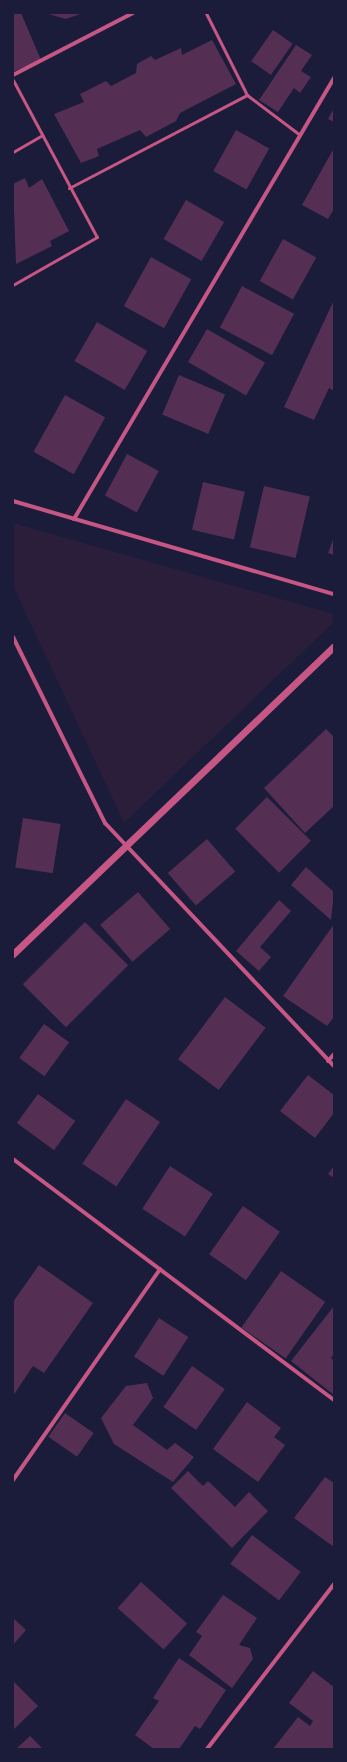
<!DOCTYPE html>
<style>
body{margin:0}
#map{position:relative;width:347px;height:1762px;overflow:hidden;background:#1b1b3a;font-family:"Sofia Sans Condensed",sans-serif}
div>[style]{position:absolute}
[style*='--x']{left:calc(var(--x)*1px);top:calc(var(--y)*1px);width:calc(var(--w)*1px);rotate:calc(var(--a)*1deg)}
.green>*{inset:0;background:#2a1e3b}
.building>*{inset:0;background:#542f53;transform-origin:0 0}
.service>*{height:3px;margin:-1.5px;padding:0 1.5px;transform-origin:1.5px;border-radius:1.5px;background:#c65784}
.minor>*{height:4px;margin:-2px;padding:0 2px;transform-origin:2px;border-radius:2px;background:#c65784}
.tertiary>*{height:7px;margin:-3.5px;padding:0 3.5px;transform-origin:3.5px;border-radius:3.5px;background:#c65784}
span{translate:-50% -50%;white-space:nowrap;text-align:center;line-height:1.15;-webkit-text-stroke:3.5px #1b1b3a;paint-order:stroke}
.frame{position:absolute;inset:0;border:14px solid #1b1b3a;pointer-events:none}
</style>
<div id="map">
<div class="green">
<i style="clip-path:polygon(13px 523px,334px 614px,334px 622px,124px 823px,13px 586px)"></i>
</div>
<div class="building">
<i style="clip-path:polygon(21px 13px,41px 60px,13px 72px,13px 14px)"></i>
<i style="clip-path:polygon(45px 13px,83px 13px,66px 19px)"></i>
<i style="left:273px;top:30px;width:24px;height:38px;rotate:35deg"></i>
<i style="clip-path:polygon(212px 40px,236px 84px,180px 113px,176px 121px,146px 137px,140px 130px,97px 149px,99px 156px,81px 163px,54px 114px,84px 102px,80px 94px,106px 81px,111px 86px,136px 73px,137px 64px,151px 56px,155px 60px,181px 48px,182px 55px)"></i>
<i style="clip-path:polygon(296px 45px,312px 55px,301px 71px,311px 77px,300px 93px,294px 88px,278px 112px,259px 100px)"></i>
<i style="clip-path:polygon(334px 108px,334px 122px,328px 119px)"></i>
<i style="left:236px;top:130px;width:38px;height:47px;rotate:29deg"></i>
<i style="clip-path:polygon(334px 148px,334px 209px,328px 219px,302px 205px)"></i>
<i style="clip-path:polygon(25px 178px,29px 188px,42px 179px,69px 231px,50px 241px,52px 246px,16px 264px,13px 184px)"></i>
<i style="left:186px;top:200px;width:44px;height:45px;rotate:30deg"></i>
<i style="left:283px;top:239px;width:38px;height:48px;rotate:29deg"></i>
<i style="left:151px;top:257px;width:46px;height:56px;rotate:29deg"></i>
<i style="left:242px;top:286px;width:59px;height:47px;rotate:28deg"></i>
<i style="clip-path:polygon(334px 300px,334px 391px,329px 388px,314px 420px,284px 407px)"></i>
<i style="left:97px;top:322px;width:58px;height:45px;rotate:30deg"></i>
<i style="left:207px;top:329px;width:67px;height:38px;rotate:30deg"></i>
<i style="left:179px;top:375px;width:50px;height:43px;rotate:23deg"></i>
<i style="left:65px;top:395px;width:46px;height:65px;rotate:29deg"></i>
<i style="left:127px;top:454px;width:36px;height:47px;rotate:28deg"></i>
<i style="left:203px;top:482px;width:43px;height:49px;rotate:13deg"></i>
<i style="left:264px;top:486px;width:47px;height:63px;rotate:13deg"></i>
<i style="clip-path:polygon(334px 537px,334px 555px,328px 553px)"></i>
<i style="clip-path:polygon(326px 729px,334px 737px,334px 806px,305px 833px,264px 788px)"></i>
<i style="left:267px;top:797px;width:62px;height:45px;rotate:45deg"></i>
<i style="left:23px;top:818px;width:38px;height:50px;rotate:9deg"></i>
<i style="left:207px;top:839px;width:43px;height:52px;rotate:49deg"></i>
<i style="clip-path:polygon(306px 867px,334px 892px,331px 920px,291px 885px)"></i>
<i style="left:138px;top:892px;width:49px;height:50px;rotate:49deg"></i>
<i style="clip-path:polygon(279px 900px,291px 911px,260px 947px,271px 957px,259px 971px,236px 951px)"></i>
<i style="left:85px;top:922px;width:61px;height:88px;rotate:45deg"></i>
<i style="clip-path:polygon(334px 924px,334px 1017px,327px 1026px,283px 996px)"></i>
<i style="left:225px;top:997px;width:51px;height:78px;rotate:37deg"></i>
<i style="left:44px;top:1024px;width:31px;height:42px;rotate:36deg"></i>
<i style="clip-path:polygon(308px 1075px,334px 1095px,334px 1113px,315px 1138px,280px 1111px)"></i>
<i style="left:38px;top:1094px;width:46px;height:36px;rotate:36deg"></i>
<i style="left:126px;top:1099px;width:41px;height:78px;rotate:34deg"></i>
<i style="left:170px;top:1166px;width:51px;height:51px;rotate:33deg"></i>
<i style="clip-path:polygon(334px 1166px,334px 1178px,328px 1174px)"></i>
<i style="left:243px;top:1206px;width:45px;height:59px;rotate:35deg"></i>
<i style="clip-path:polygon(39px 1265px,93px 1303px,44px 1373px,33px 1366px,13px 1396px,13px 1302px)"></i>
<i style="left:281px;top:1271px;width:54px;height:69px;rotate:35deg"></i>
<i style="clip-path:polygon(334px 1306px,334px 1354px,331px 1358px,334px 1361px,334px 1395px,291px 1361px)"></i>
<i style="left:159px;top:1318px;width:35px;height:46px;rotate:33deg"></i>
<i style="left:192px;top:1366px;width:40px;height:50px;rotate:35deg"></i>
<i style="clip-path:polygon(147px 1383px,153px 1398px,133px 1425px,167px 1450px,175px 1443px,194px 1457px,173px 1482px,114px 1444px,101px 1418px,126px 1386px)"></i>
<i style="clip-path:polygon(247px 1402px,281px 1428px,274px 1437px,285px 1445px,258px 1482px,213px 1449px)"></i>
<i style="left:65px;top:1413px;width:35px;height:29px;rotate:35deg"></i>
<i style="clip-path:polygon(188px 1471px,203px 1486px,208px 1481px,235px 1507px,249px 1492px,268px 1511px,232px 1548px,171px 1488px)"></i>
<i style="clip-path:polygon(325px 1477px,334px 1483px,334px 1547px,294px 1518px)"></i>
<i style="left:252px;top:1535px;width:61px;height:36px;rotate:37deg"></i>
<i style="left:141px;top:1582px;width:62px;height:35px;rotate:42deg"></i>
<i style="clip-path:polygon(223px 1595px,257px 1618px,239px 1645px,250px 1648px,253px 1659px,232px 1688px,189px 1655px,202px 1636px,196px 1632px)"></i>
<i style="clip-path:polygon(13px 1618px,26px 1630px,13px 1645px)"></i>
<i style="clip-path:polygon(179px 1658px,226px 1690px,200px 1729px,195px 1726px,179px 1749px,154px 1749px,135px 1735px,159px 1701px,153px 1698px)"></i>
<i style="clip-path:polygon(313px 1671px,334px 1687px,334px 1749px,273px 1749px,298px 1717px,310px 1726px,313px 1721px,289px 1703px)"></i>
<i style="clip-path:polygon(13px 1681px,38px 1706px,13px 1730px)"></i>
<i style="clip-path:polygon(30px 1736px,43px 1749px,16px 1749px)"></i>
</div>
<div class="service">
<i style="--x:13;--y:80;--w:178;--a:61.9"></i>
<i style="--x:97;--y:237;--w:97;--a:150.3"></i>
<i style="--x:247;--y:95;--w:66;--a:37"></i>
<i style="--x:13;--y:152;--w:34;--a:-30"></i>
<i style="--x:69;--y:188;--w:201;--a:-27.6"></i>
<i style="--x:247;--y:95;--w:92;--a:-116.6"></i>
</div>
<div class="minor">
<i style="--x:13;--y:75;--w:135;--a:-27.3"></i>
<i style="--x:13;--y:501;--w:334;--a:16.2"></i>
<i style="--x:74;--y:519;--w:512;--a:-59.48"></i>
<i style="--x:13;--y:637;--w:208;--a:63.7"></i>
<i style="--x:105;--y:823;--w:334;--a:46.7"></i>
<i style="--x:328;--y:1061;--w:9;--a:-49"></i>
<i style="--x:13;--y:1159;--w:401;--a:36.9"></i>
<i style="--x:13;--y:1480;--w:257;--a:-55.1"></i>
<i style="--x:207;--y:1749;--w:208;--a:-52.4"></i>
</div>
<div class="tertiary">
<i style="--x:13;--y:954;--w:445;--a:-43.8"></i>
</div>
<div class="frame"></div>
</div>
